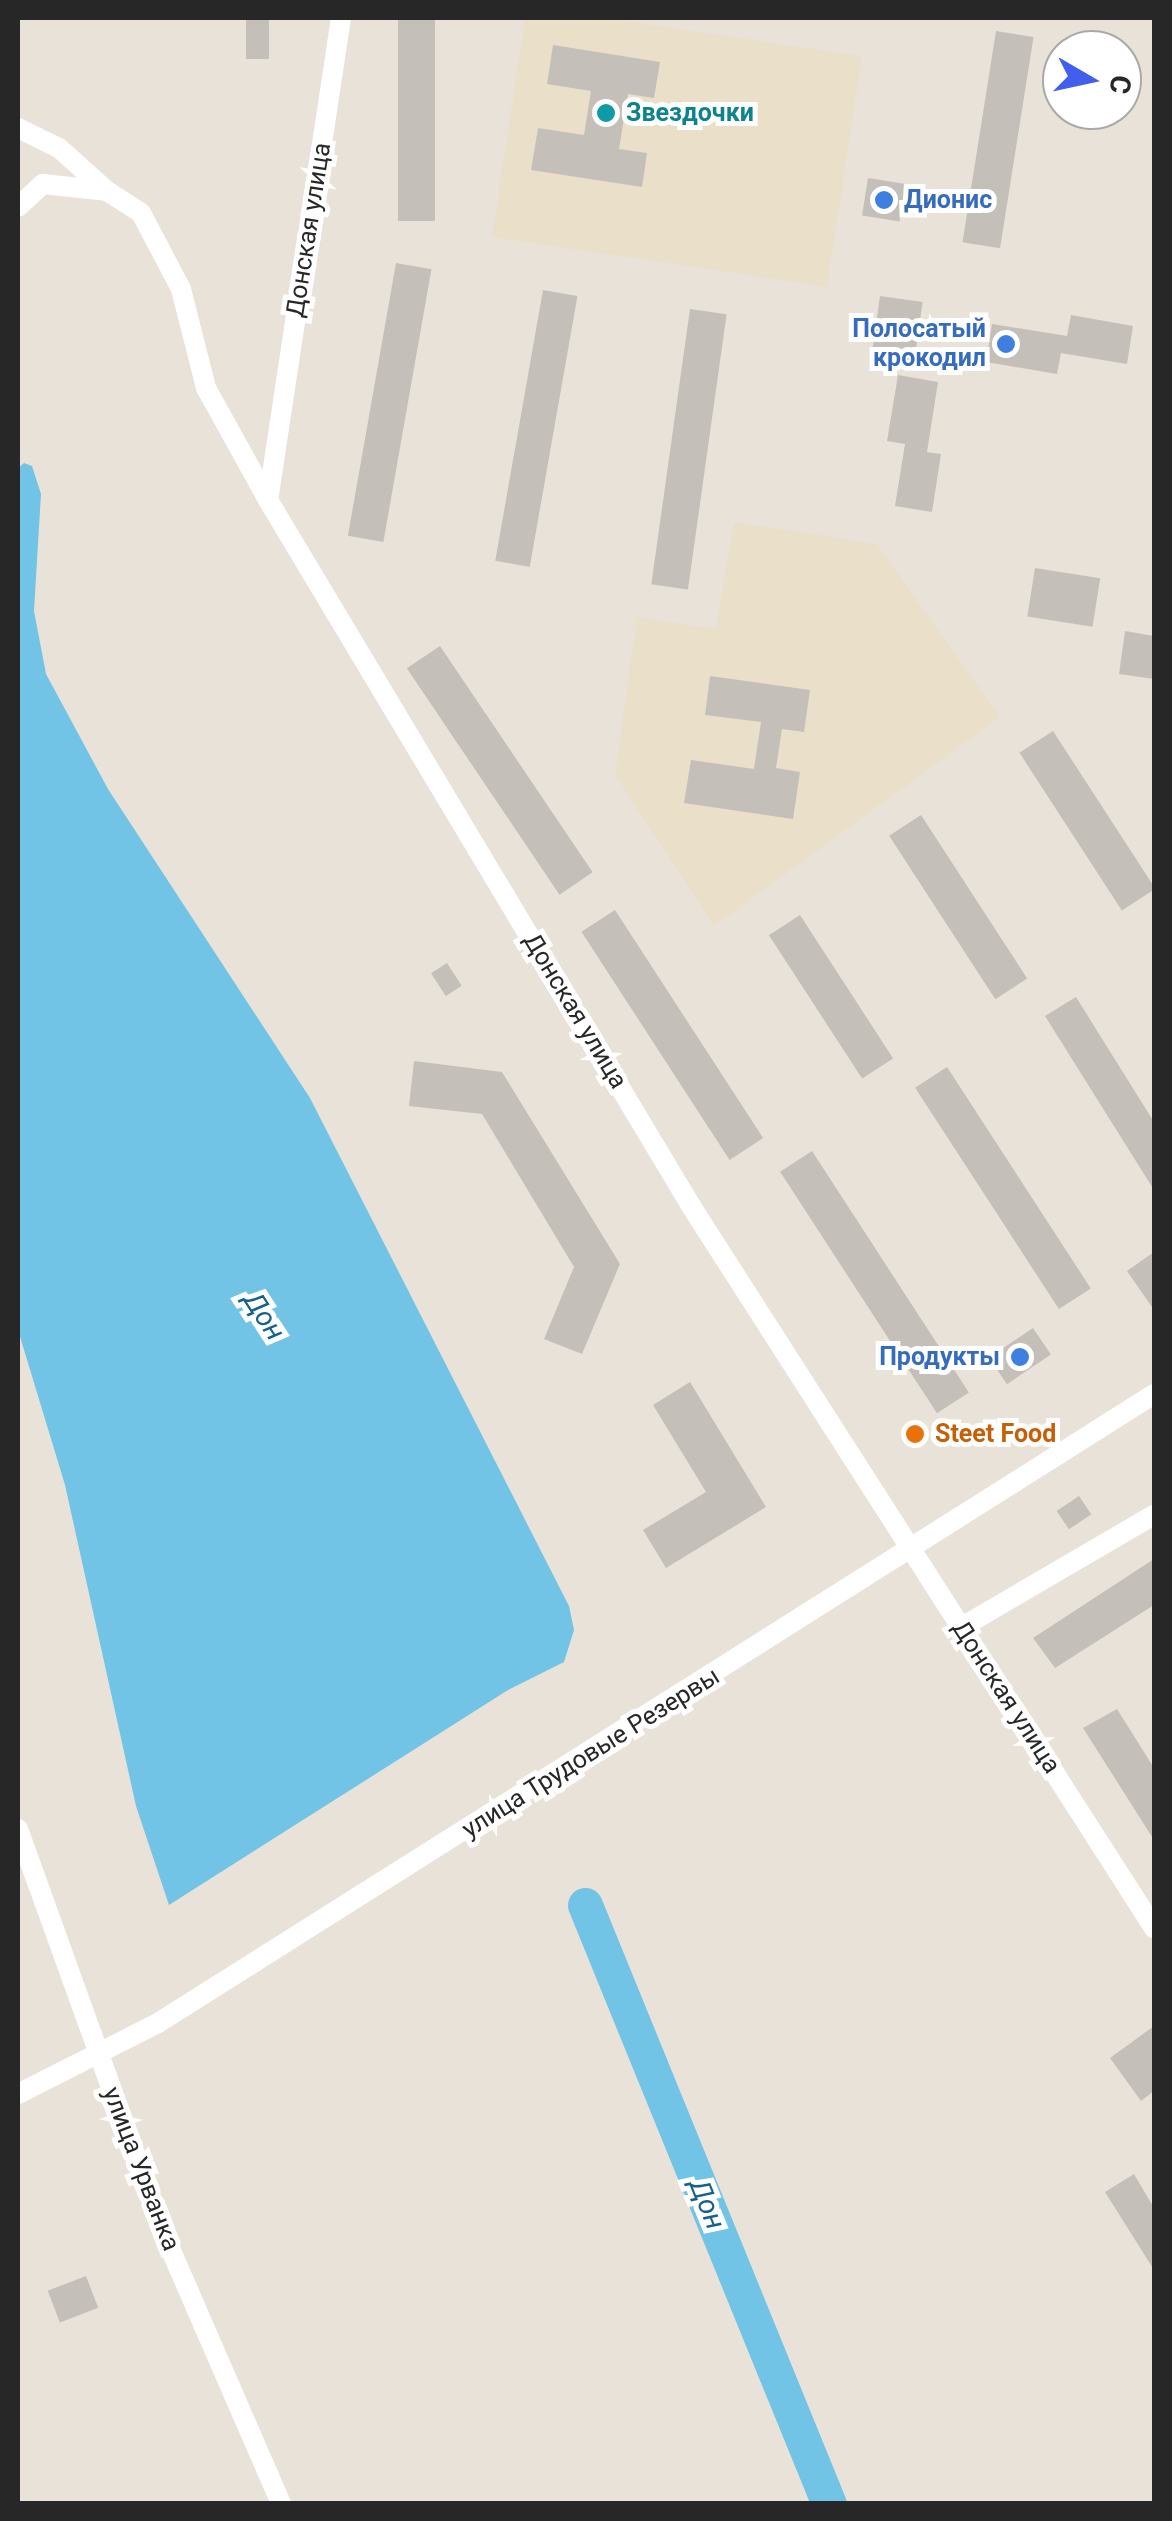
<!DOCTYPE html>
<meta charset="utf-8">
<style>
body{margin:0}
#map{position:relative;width:1172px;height:2521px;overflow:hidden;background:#e9e2d9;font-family:Roboto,sans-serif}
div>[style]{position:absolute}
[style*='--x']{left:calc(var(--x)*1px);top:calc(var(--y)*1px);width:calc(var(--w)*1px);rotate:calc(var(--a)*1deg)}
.education>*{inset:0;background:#eae0c9}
.water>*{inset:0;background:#71c4e5}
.river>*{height:35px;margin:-17.5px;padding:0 17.5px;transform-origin:17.5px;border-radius:17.5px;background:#71c4e5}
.building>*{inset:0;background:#c4bfb9;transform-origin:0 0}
.minor>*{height:20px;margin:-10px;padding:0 10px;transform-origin:10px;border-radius:10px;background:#fff}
.dots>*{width:28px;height:28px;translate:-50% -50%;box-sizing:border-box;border:5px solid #fff;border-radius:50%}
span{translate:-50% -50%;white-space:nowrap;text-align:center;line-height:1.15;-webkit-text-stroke:10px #fff;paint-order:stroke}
.culture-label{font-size:25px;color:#0d838f;font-weight:700}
.left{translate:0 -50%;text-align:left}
.shop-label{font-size:25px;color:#366cbe;font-weight:700}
.right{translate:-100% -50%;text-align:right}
.street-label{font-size:25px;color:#272727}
.food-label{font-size:25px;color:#c56008;font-weight:700}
.water-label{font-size:28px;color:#15618c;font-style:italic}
.frame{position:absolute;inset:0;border:20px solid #272727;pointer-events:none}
.north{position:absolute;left:1042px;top:30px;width:100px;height:100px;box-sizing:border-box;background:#fff;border:2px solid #a9a9a9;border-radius:50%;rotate:99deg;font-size:28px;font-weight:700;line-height:40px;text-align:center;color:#272727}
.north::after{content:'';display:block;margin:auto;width:35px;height:45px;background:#425eed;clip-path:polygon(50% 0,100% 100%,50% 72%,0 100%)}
</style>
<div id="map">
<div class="education">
<i style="clip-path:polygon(525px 18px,606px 18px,862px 56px,827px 287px,492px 237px)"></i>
<i style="clip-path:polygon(734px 522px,877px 544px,1000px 717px,714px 926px,615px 775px,637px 617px,716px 629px)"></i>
</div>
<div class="water">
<i style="clip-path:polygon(24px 463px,32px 466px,41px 494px,34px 611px,46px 674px,108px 789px,310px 1098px,569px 1606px,574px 1630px,564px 1662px,508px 1690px,169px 1905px,136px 1806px,65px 1485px,18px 1330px,18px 468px)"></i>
</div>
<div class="river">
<i style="--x:585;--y:1905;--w:647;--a:67.84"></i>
</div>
<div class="building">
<i style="left:246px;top:18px;width:23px;height:41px"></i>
<i style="left:398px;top:18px;width:37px;height:203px"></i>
<i style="left:996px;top:31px;width:38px;height:214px;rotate:9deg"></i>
<i style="clip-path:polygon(553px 45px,660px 62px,654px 98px,628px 94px,619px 149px,647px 153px,642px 187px,531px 170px,538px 128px,584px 135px,591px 91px,547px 84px)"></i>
<i style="left:868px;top:178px;width:38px;height:38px;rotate:9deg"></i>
<i style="left:396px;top:263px;width:36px;height:277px;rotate:10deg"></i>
<i style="left:543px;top:290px;width:35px;height:275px;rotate:10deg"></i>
<i style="left:880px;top:296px;width:43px;height:69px;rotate:8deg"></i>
<i style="left:690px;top:309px;width:37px;height:278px;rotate:8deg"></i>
<i style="clip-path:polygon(1071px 315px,1133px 326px,1127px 364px,1061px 353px,1057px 374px,986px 362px,992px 324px,1067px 336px)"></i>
<i style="clip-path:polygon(898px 375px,938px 382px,927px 452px,941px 454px,932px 512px,895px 506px,905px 444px,887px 441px)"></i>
<i style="left:1035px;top:568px;width:66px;height:49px;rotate:9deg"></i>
<i style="clip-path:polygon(1125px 631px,1154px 636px,1154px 679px,1119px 674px)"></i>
<i style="left:440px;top:646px;width:273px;height:40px;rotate:56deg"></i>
<i style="clip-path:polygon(710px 676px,810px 690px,804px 732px,782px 729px,776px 768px,800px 772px,793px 819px,684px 803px,691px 760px,754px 769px,761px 722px,705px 715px)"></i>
<i style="left:1053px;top:731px;width:188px;height:40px;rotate:57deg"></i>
<i style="left:921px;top:815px;width:195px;height:38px;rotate:57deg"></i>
<i style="left:615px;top:910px;width:272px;height:40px;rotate:57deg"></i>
<i style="left:800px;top:915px;width:171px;height:37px;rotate:57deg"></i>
<i style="left:447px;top:963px;width:27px;height:19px;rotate:57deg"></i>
<i style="clip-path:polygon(1076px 997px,1154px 1122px,1154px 1190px,1045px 1016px)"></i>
<i style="clip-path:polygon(414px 1061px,502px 1072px,620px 1264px,582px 1354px,544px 1339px,574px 1267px,482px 1114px,409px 1106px)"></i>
<i style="left:947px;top:1067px;width:264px;height:38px;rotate:57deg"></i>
<i style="left:812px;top:1151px;width:288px;height:38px;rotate:57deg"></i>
<i style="clip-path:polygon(1154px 1252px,1154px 1310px,1127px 1271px)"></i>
<i style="left:1033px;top:1328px;width:32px;height:53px;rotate:56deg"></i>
<i style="clip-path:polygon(690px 1382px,766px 1507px,666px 1568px,643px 1530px,706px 1492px,653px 1405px)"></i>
<i style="left:1079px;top:1496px;width:22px;height:27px;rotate:56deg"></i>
<i style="clip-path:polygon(1154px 1559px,1154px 1605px,1055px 1668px,1033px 1638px)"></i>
<i style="clip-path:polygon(1117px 1709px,1154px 1768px,1154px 1840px,1083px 1728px)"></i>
<i style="clip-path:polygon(1154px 2026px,1154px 2091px,1141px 2101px,1110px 2058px)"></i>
<i style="clip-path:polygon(1134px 2174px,1154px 2208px,1154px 2270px,1105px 2192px)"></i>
<i style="left:86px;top:2276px;width:34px;height:41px;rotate:69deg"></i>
</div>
<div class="minor">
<i style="--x:341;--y:18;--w:487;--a:98.6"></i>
<i style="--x:268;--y:500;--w:823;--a:59.07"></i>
<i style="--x:691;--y:1206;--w:858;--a:57.33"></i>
<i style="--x:18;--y:128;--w:46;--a:26"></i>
<i style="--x:59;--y:148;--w:64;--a:41.9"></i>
<i style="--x:18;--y:207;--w:34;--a:-43"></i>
<i style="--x:43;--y:184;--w:64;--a:6.2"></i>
<i style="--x:107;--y:191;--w:40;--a:32.9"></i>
<i style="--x:141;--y:213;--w:86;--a:62.2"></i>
<i style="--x:181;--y:289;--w:102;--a:75.8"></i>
<i style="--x:206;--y:388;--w:128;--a:61"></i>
<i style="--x:962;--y:1627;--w:222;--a:-30.3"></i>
<i style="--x:18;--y:1829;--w:436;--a:70.2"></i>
<i style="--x:166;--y:2239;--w:289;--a:66.5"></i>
<i style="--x:18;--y:2094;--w:157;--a:-26.9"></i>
<i style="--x:158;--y:2023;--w:1178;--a:-32.27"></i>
</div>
<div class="dots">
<i style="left:606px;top:113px;background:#0f9aa8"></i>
<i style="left:884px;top:200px;background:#3f7fe0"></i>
<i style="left:1006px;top:344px;background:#3f7fe0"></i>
<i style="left:1020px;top:1357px;background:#3f7fe0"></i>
<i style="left:915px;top:1434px;background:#e8710a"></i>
</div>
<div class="culture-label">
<span class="left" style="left:626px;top:113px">Звездочки</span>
</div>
<div class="shop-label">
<span class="left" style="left:904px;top:200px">Дионис</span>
<span class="right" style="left:986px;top:344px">Полосатый<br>крокодил</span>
<span class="right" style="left:1000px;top:1357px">Продукты</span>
</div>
<div class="street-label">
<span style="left:309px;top:230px;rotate:-81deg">Донская улица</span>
<span style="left:575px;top:1011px;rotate:59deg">Донская улица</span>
<span style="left:1006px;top:1697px;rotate:57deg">Донская улица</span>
<span style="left:591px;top:1753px;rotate:-32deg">улица Трудовые Резервы</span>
<span style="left:141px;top:2169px;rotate:69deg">улица Урванка</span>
</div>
<div class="food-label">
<span class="left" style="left:935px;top:1434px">Steet Food</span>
</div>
<div class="water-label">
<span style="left:264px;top:1316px;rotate:57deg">Дон</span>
<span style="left:707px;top:2204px;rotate:68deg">Дон</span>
</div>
<div class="frame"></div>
<div class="north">С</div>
</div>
